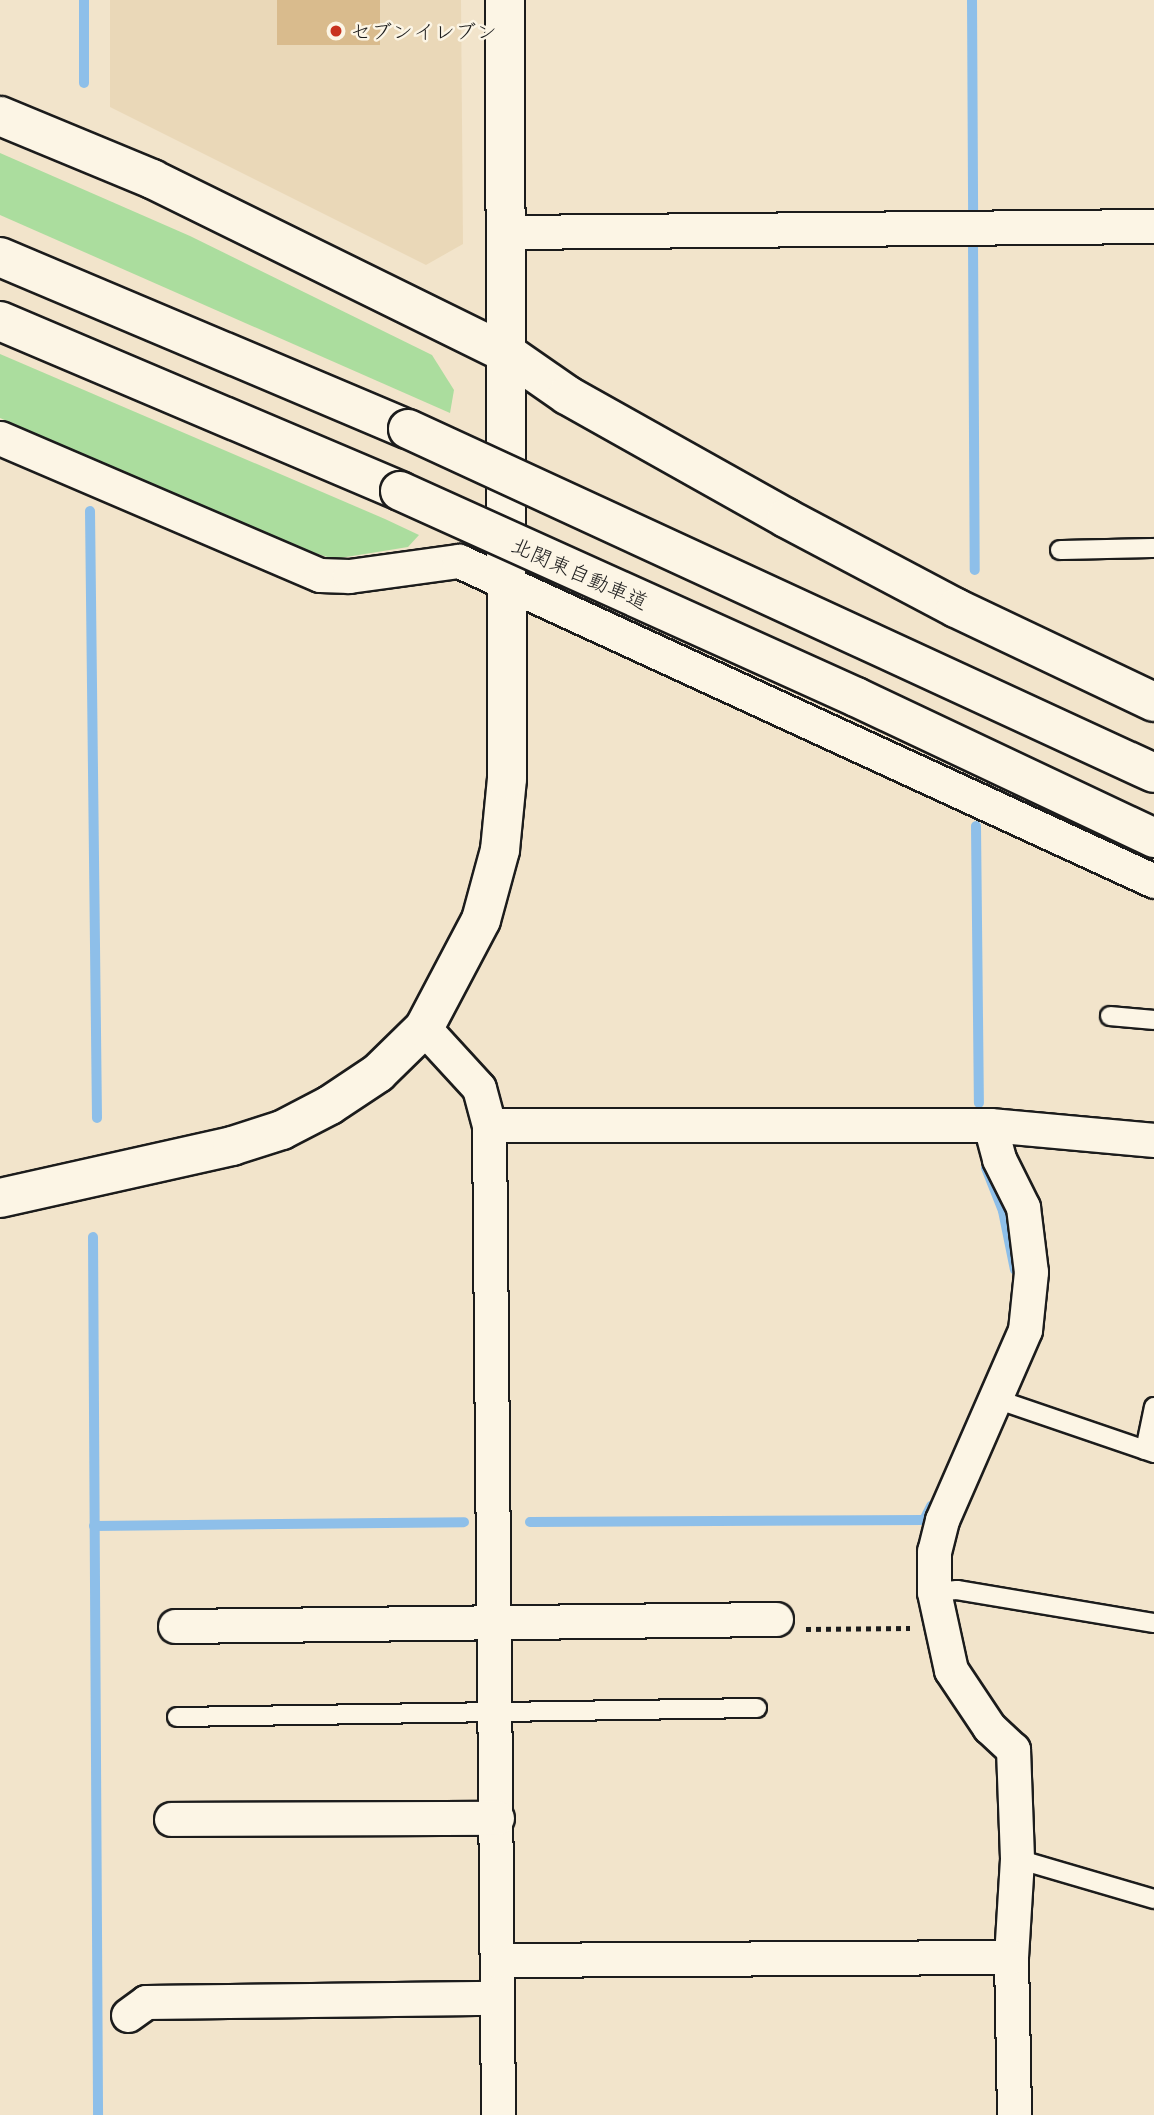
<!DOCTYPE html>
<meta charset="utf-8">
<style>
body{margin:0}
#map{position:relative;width:1154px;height:2115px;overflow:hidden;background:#f2e4cb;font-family:Mali,"Klee One",sans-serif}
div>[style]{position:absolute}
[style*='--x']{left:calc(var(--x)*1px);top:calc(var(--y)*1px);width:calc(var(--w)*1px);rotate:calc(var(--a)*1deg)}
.built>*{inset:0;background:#ead8b8}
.green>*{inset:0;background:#abdd9e}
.stream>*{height:10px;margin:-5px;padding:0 5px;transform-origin:5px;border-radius:5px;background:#8ebfe9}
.building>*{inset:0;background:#d9bb8d;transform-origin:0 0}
.path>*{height:4.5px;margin-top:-2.25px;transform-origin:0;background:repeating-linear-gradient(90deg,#1c1c1c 0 5px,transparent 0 10px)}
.roads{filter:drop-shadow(2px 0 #1c1c1c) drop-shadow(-2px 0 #1c1c1c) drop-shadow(0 2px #1c1c1c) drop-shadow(0 -2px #1c1c1c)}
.service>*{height:18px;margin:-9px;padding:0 9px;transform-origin:9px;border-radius:9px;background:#fcf5e5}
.minor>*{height:33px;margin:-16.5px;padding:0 16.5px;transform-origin:16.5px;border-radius:16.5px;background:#fcf5e5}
.tertiary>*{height:38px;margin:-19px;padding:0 19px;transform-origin:19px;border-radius:19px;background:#fcf5e5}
.motorway>*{height:38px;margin:-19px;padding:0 19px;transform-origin:19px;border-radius:19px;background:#fcf5e5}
.bridges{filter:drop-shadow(2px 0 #1c1c1c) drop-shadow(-2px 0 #1c1c1c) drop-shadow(0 2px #1c1c1c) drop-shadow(0 -2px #1c1c1c)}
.motorway-bridge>*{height:38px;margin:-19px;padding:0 19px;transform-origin:19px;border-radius:19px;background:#fcf5e5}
.dots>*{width:19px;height:19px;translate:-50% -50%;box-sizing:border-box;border:4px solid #fcf5e5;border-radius:50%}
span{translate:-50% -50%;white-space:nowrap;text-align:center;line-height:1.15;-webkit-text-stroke:5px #fcf5e5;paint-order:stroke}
.poi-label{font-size:21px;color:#1c1c1c}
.left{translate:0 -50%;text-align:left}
.street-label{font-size:21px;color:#1c1c1c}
</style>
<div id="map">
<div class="built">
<i style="clip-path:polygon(110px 0,461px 0,463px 244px,426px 265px,110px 107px)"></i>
</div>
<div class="green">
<i style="clip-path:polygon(0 153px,190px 236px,432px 355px,454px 390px,450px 413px,0 215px)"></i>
<i style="clip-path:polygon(0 354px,385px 519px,419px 535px,408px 547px,334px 559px,295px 547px,0 418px)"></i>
</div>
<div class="stream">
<i style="--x:84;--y:0;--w:83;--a:90"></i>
<i style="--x:972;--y:0;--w:214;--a:89.7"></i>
<i style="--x:973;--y:242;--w:328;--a:89.7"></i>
<i style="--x:90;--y:511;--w:607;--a:89.34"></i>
<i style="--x:976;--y:826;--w:277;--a:89.4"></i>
<i style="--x:986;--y:1168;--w:46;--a:68.4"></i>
<i style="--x:1003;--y:1211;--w:60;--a:78.5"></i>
<i style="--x:93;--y:1237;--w:878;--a:89.67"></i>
<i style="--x:530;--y:1522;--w:394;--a:-0.3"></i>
<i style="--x:924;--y:1520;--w:16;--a:-63"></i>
<i style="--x:94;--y:1526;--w:370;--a:-0.6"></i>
</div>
<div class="building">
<i style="left:277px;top:0;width:103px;height:45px"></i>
</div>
<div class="path">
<i style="--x:806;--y:1629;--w:104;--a:-0.6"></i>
</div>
<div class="roads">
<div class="service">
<i style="--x:1060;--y:550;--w:94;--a:-1.2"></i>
<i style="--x:1110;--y:1016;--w:44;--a:5.2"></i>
<i style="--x:996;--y:1399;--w:167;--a:18.9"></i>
<i style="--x:1145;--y:1450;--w:44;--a:-78.2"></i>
<i style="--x:934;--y:1592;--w:23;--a:-5"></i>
<i style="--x:957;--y:1590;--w:200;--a:9.5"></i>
<i style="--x:177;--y:1717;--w:580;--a:-0.89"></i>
<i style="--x:1017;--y:1859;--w:143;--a:16.3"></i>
</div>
<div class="minor">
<i style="--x:508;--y:232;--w:646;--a:-0.53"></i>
<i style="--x:0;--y:438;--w:348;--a:23.2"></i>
<i style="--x:320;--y:575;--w:29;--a:2"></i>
<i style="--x:349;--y:576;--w:111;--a:-7.8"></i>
<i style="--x:459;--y:561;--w:765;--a:24.72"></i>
<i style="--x:424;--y:1028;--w:81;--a:47.5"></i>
<i style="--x:479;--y:1088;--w:38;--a:75"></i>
<i style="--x:489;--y:1125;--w:990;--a:89.48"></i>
<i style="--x:489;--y:1125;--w:501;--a:0"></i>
<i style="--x:990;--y:1125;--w:165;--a:5.2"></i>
<i style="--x:990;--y:1125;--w:35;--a:75"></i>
<i style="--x:999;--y:1159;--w:54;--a:63.4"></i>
<i style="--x:1023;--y:1207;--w:65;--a:83"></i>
<i style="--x:1031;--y:1272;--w:58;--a:95.9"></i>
<i style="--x:1025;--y:1330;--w:207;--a:113.6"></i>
<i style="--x:942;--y:1520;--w:32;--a:104"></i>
<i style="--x:934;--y:1551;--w:41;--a:90"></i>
<i style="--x:934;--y:1592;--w:80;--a:77.7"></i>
<i style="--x:951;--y:1670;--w:69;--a:56.3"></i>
<i style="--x:989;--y:1727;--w:33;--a:43"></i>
<i style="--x:1013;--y:1749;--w:110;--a:87.9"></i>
<i style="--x:1017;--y:1859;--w:98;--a:93.5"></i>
<i style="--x:1011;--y:1957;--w:158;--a:88.9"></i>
<i style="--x:175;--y:1626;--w:601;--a:-0.67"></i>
<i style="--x:171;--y:1819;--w:326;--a:-0.2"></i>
<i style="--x:498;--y:1960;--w:513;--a:-0.34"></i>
<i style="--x:128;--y:2015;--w:22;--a:-36"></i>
<i style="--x:146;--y:2002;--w:351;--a:-0.7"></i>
</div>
<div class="tertiary">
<i style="--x:0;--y:116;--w:165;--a:22.5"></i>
<i style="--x:152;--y:179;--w:397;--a:26.2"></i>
<i style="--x:508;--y:354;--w:72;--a:34.8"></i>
<i style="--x:567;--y:395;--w:251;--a:29.3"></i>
<i style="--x:786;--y:518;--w:192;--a:27.9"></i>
<i style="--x:956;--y:608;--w:219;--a:25.4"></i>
<i style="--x:0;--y:1198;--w:238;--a:-12.6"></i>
<i style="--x:232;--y:1146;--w:52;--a:-17.7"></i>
<i style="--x:282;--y:1130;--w:54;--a:-27.5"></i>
<i style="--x:330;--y:1105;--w:58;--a:-33.7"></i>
<i style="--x:378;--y:1073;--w:64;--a:-44.4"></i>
<i style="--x:424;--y:1028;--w:122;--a:-62.2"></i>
<i style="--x:481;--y:920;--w:73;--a:-74.8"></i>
<i style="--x:500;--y:850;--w:71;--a:-84.4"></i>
<i style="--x:507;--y:779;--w:779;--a:-90.15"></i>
</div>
<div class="motorway">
<i style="--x:0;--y:257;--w:443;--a:22.9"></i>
<i style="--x:0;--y:321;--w:435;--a:23"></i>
</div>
</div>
<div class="bridges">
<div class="motorway-bridge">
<i style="--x:408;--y:429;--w:821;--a:24.76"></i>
<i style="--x:400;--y:491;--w:500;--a:24.31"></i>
<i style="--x:856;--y:697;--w:330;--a:25.3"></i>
</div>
</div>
<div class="dots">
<i style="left:336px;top:31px;background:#c8321e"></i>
</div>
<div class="poi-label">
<span class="left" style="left:350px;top:31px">セブンイレブン</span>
</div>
<div class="street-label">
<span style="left:580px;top:573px;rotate:24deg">北関東自動車道</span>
</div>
</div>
